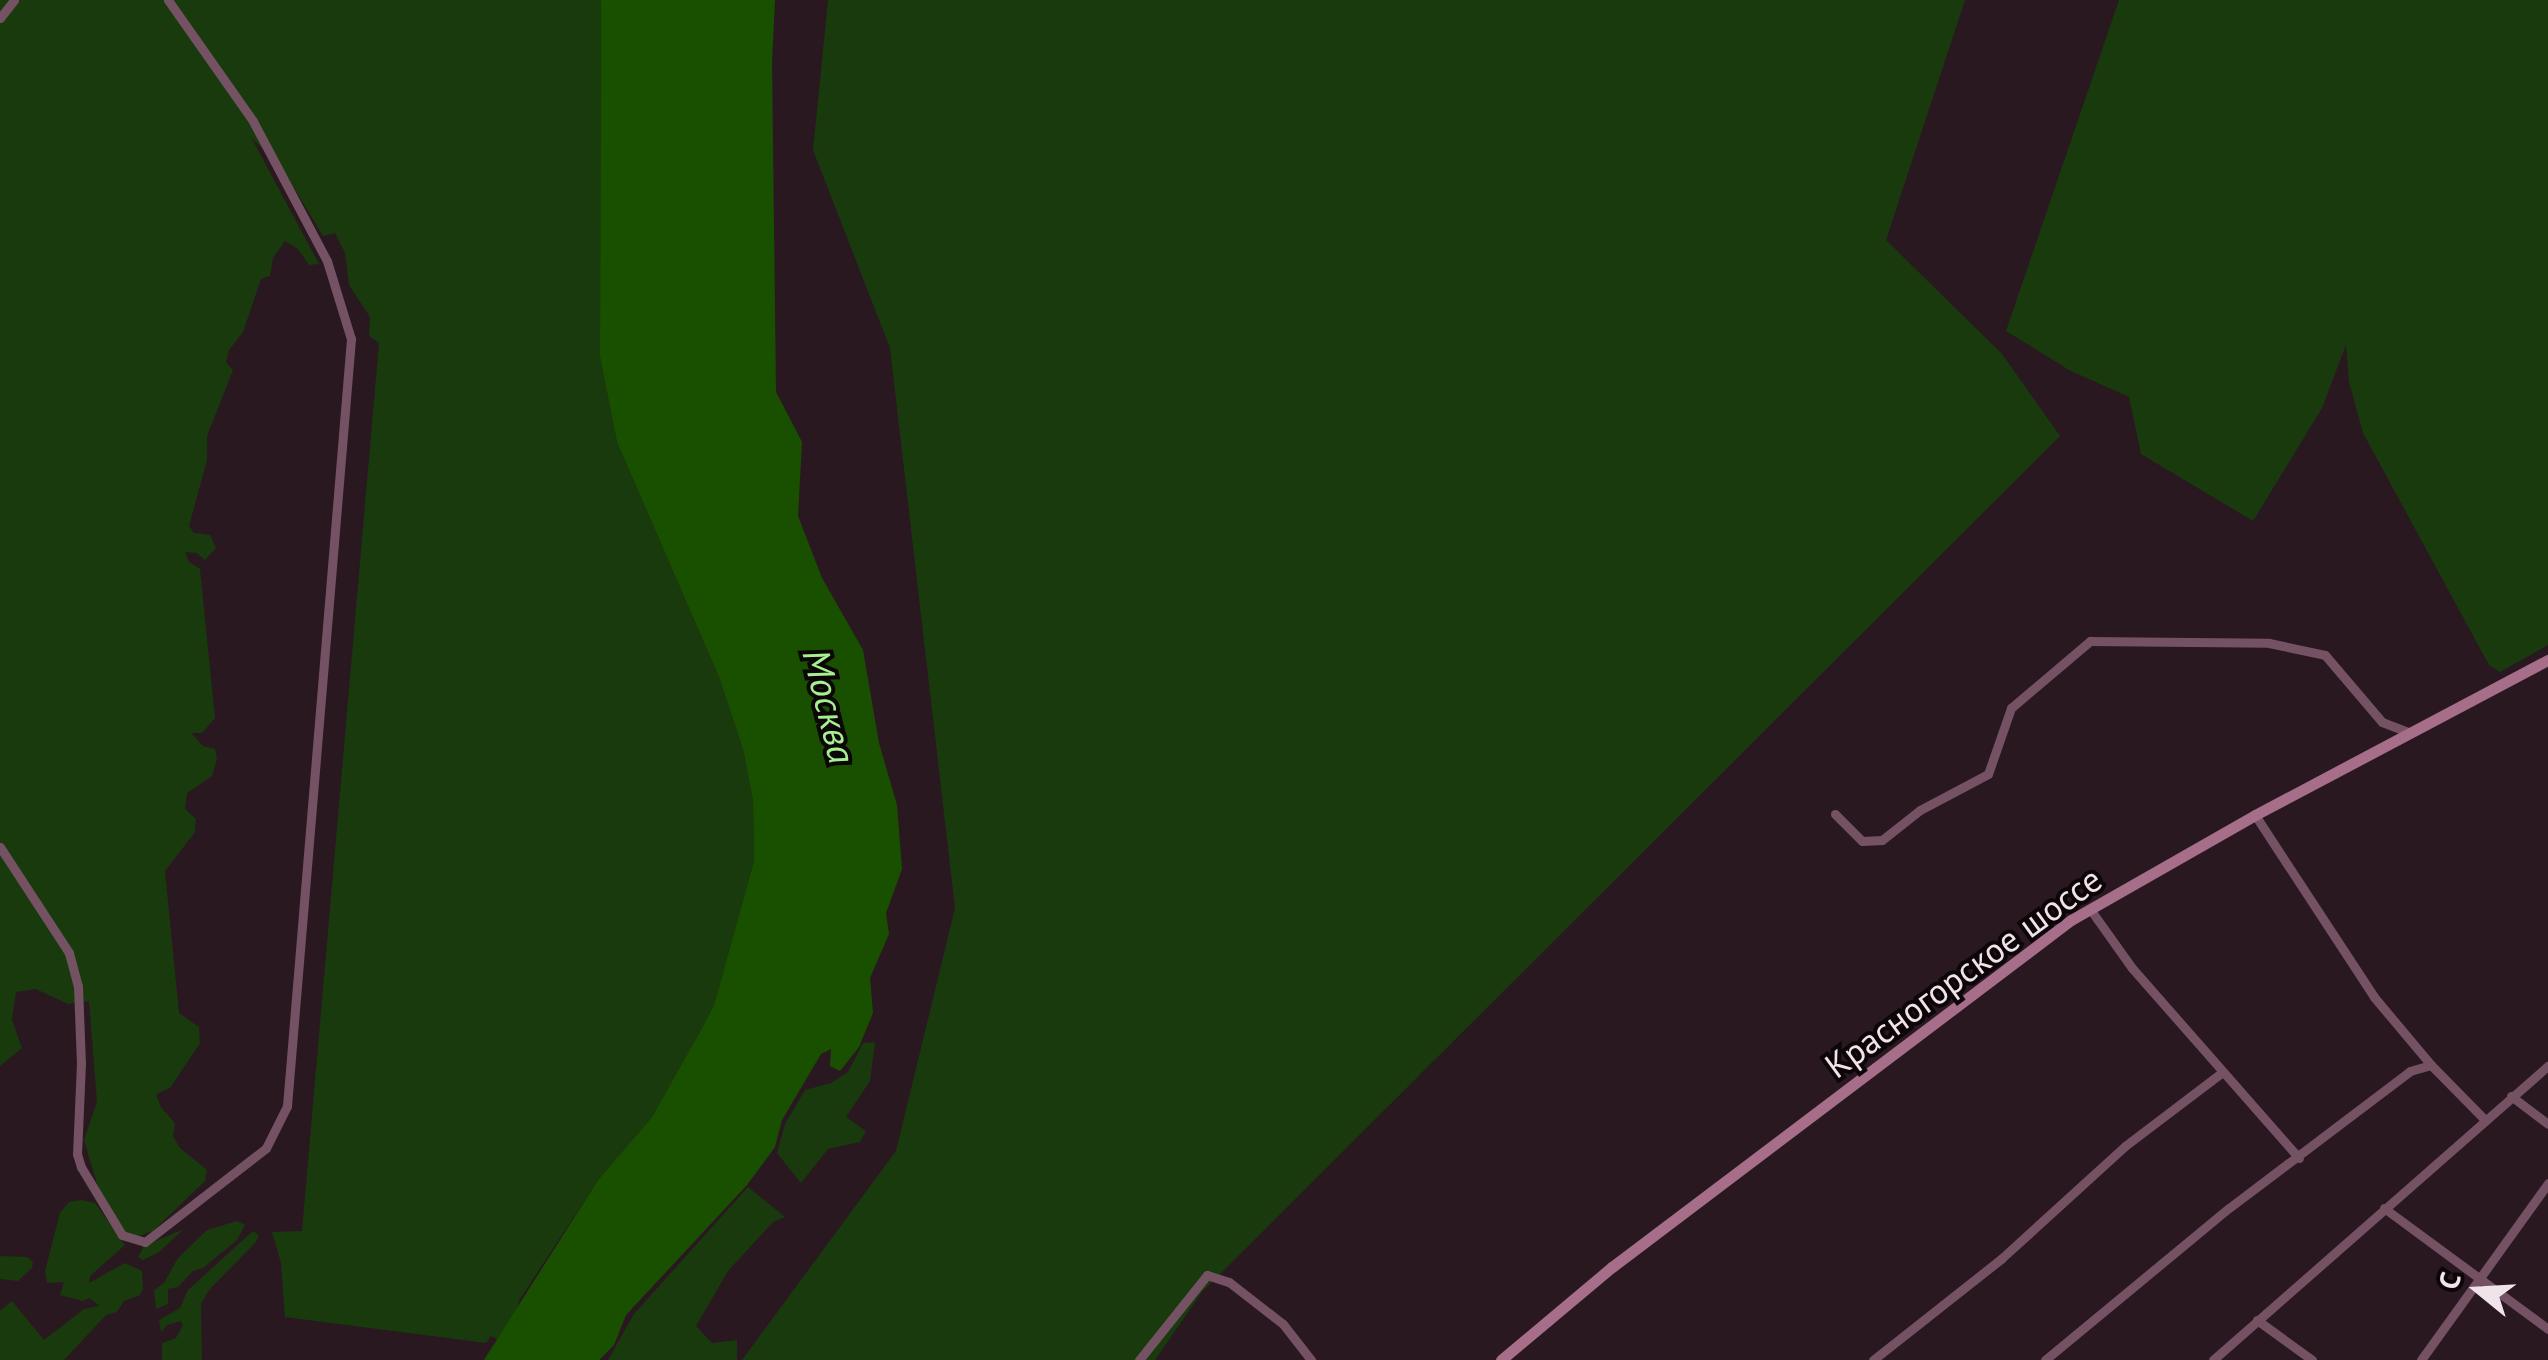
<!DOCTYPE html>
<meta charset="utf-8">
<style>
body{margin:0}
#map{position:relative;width:2548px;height:1360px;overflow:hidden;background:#2a1821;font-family:"PT Sans",sans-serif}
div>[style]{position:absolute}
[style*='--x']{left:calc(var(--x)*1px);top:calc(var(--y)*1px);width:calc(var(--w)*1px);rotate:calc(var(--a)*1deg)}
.green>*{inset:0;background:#183a0d}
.water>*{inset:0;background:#195000}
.street>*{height:9px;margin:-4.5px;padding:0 4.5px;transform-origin:4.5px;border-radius:4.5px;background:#755263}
.secondary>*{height:11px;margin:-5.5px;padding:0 5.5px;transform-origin:5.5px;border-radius:5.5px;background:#a76e8a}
span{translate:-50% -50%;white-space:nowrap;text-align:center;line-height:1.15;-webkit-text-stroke:8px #0d0609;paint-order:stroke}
.street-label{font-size:35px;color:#f0e3e9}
.water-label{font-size:38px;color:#a6f18f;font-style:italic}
.north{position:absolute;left:2428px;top:1240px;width:100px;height:100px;-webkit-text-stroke:8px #0d0609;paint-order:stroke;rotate:288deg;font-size:28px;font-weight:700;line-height:40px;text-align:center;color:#f0e3e9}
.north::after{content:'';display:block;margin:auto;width:35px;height:45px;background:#f0e3e9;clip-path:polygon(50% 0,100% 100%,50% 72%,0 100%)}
</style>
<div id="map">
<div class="green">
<i style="clip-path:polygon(0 0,601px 0,600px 357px,617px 442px,719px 677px,743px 749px,753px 800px,754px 861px,714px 1005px,702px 1028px,652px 1117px,598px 1180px,520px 1299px,514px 1316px,497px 1339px,491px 1336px,486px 1343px,285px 1317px,281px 1263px,272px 1232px,302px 1231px,379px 343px,369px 336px,370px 317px,349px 285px,345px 253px,335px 233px,323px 236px,284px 171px,251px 137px,319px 264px,309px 265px,298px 249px,285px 241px,273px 258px,270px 276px,261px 279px,243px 332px,229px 350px,226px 362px,233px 370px,207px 436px,207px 460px,189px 526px,194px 533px,210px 535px,216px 548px,205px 560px,197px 553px,185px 552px,189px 562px,200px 569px,215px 718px,202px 733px,191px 733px,203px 746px,215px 749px,217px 759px,212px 776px,187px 793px,185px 809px,196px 819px,195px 832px,165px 871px,179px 1013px,199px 1027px,200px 1043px,170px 1088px,156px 1094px,161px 1107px,175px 1123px,173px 1136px,180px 1148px,207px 1170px,205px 1181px,153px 1231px,134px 1238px,123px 1232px,100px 1194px,84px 1140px,97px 1102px,89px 1001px,68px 1004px,36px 989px,16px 992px,12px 1020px,22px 1048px,0 1066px)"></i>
<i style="clip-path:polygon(828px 0,1965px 0,1886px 240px,2002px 354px,2060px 436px,1202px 1292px,1155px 1360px,742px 1360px,896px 1151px,955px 908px,890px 348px,813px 150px)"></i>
<i style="clip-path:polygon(2119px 0,2548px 0,2548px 645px,2500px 672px,2489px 665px,2363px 433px,2349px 382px,2346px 345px,2322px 408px,2253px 521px,2141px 454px,2129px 397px,2069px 370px,2006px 331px)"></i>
<i style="clip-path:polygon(875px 1042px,870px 1081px,846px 1117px,866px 1131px,860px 1142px,828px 1149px,801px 1183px,777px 1153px,785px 1124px,805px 1090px,831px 1083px,848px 1072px,863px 1043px)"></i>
<i style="clip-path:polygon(748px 1187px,785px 1217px,773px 1222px,728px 1271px,696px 1326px,712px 1343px,737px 1340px,737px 1360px,608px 1360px,634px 1314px)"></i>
<i style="clip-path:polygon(81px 1200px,95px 1203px,125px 1245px,90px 1276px,89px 1283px,125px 1263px,142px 1271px,143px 1289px,140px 1295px,124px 1301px,117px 1312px,106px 1315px,64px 1360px,0 1360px,0 1311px,12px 1301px,44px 1340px,84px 1309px,99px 1306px,90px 1298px,82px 1301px,60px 1295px,64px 1282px,47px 1283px,45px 1271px,60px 1213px,69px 1202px)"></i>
<i style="clip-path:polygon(237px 1221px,245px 1225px,237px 1240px,203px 1268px,193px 1271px,178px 1287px,168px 1289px,168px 1304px,156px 1309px,154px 1290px,164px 1283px,178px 1258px,207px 1230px)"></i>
<i style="clip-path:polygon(184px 1229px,159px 1252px,143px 1260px,138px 1257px,144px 1246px)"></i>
<i style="clip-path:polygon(253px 1231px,259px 1235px,256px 1242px,209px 1290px,201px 1304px,202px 1360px,162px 1360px,162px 1343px,176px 1338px,183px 1325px,181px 1321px,167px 1325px,161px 1332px,159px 1320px,180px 1308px,188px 1290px)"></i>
<i style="clip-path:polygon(0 1256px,27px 1257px,33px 1262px,32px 1268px,18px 1281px,0 1279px)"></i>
</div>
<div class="water">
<i style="clip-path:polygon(601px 0,775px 0,772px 62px,776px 392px,802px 442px,798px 516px,822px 578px,863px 650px,879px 743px,897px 805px,902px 869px,886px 913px,889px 934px,870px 978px,873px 1013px,859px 1047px,840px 1071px,830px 1066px,831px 1049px,821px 1054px,782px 1120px,775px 1147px,747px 1185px,626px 1315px,614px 1345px,599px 1360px,484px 1360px,598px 1180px,652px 1117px,702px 1028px,714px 1005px,754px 861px,753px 800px,743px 749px,719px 677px,617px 442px,600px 357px)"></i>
</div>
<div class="street">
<i style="--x:0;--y:18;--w:23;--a:-52"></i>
<i style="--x:1835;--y:814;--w:38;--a:45"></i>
<i style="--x:1862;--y:841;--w:20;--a:-3"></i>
<i style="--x:1882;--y:840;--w:48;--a:-38.3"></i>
<i style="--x:1920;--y:810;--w:77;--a:-27.9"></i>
<i style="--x:1988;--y:774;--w:70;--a:-70.8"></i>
<i style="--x:2011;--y:708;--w:104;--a:-40.3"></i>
<i style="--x:2090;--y:641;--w:179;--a:0.6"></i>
<i style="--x:2269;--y:643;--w:57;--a:12.1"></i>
<i style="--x:2325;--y:655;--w:88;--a:49.6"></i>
<i style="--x:2382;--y:722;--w:30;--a:21"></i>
<i style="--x:2255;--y:815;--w:217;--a:56.8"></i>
<i style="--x:2374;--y:997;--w:89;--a:50"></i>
<i style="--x:0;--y:847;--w:126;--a:56.9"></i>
<i style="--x:69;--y:953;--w:34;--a:75"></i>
<i style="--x:78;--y:986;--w:77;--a:87.8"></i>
<i style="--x:81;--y:1063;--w:91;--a:92.5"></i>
<i style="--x:77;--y:1154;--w:14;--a:73"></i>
<i style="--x:81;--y:1167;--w:79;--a:58.9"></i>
<i style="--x:122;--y:1235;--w:24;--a:17"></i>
<i style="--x:145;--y:1242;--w:153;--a:-37.8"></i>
<i style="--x:266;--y:1148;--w:47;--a:-63.4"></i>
<i style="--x:287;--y:1106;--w:770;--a:-85.23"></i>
<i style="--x:351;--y:339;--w:82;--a:-107.1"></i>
<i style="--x:327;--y:261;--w:158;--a:-117.9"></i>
<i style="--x:253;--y:121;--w:148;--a:-125.1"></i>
<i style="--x:2090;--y:909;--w:72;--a:54.6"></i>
<i style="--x:2132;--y:968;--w:253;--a:48.7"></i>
<i style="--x:2511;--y:1096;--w:46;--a:37.1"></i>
<i style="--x:2384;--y:1208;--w:204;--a:36.4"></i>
<i style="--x:2257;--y:1320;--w:68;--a:36"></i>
<i style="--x:1139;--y:1360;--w:109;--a:-51.3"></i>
<i style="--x:1207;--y:1275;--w:23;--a:18"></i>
<i style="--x:1229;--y:1282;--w:68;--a:37.9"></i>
<i style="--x:1283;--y:1324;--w:46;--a:52.1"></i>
<i style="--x:1873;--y:1360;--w:164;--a:-38.3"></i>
<i style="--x:2002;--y:1258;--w:166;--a:-42.3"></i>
<i style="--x:2125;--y:1146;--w:121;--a:-37.2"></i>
<i style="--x:2045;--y:1360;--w:239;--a:-39.6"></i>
<i style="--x:2229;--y:1208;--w:227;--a:-37.1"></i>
<i style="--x:2410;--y:1071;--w:22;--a:-16"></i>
<i style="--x:2431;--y:1065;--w:76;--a:45.5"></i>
<i style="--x:2213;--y:1360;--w:446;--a:-41.3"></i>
<i style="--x:2421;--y:1360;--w:218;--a:-54.3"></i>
</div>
<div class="secondary">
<i style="--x:1501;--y:1360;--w:145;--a:-40"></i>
<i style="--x:1612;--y:1267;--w:575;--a:-37.09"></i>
<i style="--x:2071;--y:920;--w:212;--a:-29.7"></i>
<i style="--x:2255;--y:815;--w:331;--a:-27.9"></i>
</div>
<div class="street-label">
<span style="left:1963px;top:972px;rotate:-36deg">Красногорское шоссе</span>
</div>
<div class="water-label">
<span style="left:830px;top:706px;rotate:76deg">Москва</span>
</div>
<div class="north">С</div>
</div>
